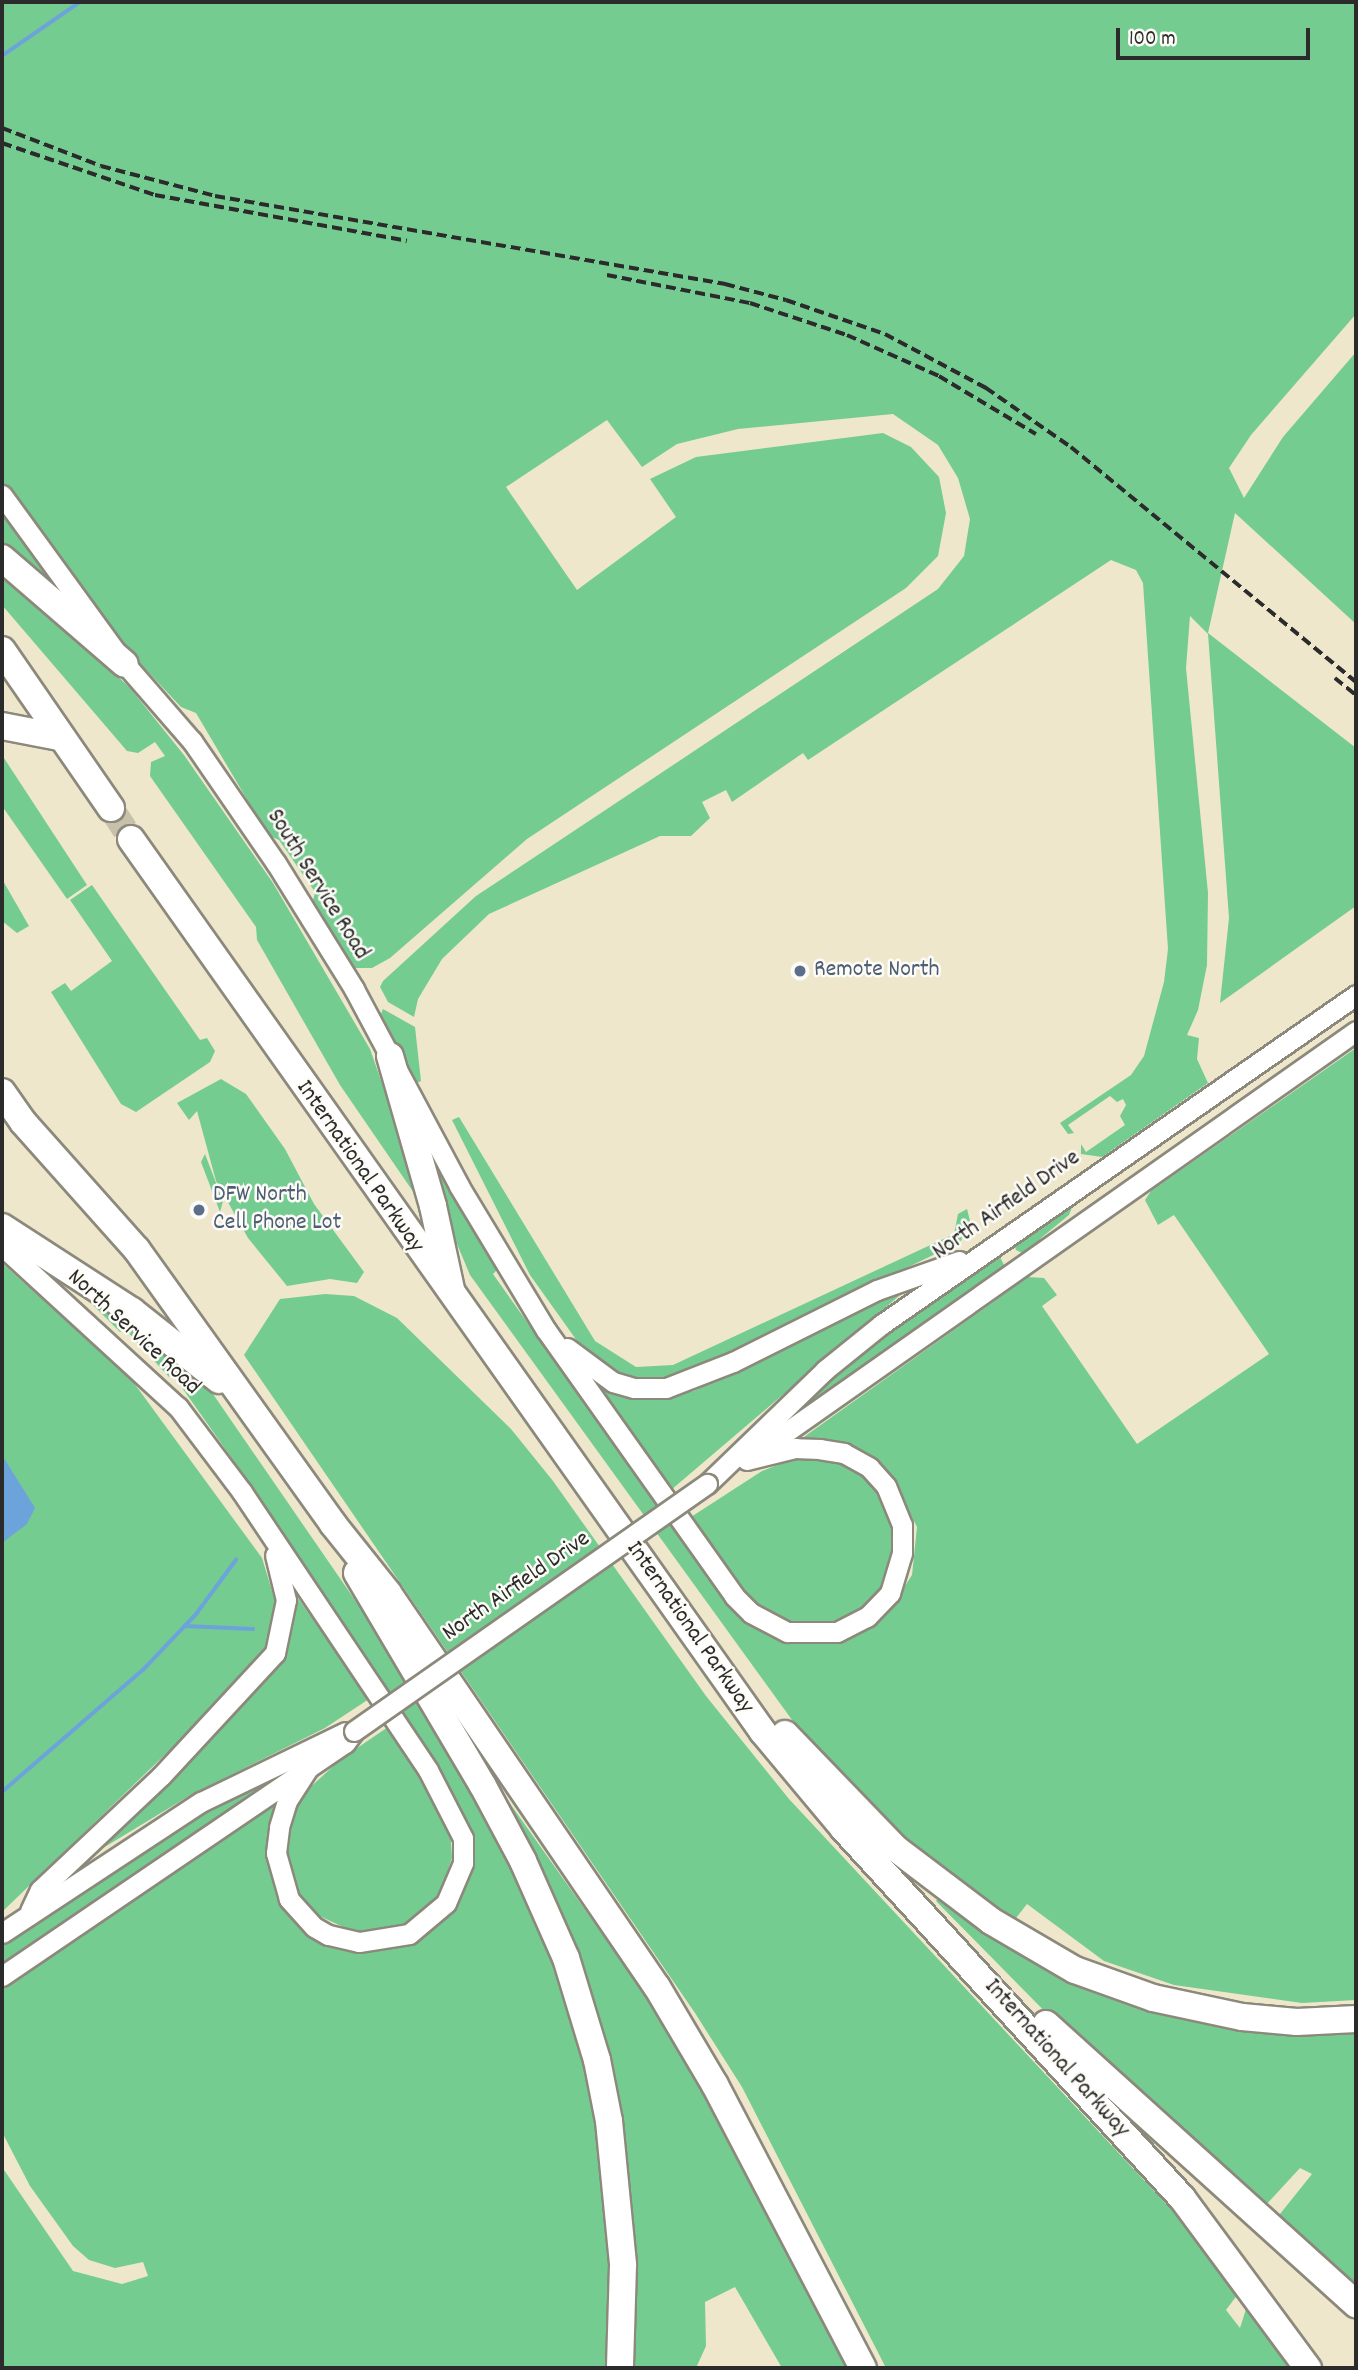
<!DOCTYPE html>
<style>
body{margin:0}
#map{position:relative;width:1358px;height:2370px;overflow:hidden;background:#eee7cc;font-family:Dekko,sans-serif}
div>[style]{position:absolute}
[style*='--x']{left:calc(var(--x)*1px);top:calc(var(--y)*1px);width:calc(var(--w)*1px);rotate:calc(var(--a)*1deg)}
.green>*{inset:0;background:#74cc91}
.water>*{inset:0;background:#6ca3da}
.stream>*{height:3.5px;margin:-1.75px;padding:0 1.75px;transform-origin:1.75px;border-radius:1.75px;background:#6ca3da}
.motorway-tunnel>*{height:26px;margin-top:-13px;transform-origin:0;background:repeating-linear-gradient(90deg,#c7c1ac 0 26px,transparent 0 39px)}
.roads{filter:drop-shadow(2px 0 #8c897c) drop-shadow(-2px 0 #8c897c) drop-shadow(0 2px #8c897c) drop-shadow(0 -2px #8c897c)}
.secondary>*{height:19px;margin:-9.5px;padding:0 9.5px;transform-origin:9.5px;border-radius:9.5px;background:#fff}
.motorway>*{height:26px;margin:-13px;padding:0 13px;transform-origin:13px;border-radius:13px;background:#fff}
.rail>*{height:3.5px;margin-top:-1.75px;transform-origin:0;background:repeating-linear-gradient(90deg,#2b2b2b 0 10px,transparent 0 15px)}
.bridges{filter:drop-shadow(2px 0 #8c897c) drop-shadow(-2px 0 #8c897c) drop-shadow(0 2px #8c897c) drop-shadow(0 -2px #8c897c)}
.secondary-bridge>*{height:19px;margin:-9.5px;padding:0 9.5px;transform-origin:9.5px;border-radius:9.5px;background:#fff}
.dots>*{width:19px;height:19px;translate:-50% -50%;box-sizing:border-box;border:4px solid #fdfcf7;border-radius:50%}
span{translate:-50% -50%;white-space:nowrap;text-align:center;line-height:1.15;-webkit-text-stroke:5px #fdfcf7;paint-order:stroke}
.street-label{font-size:24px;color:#2b2b2b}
.service-label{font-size:24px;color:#4e5e75}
.left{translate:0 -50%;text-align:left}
.frame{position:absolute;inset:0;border:4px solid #2b2b2b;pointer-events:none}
.scale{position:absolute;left:1116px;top:28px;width:194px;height:32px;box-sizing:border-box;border:4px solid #2b2b2b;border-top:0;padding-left:9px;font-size:21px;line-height:24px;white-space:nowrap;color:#2b2b2b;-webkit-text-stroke:5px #fdfcf7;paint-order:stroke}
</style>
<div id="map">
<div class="green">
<i style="clip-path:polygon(2px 2px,1356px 2px,1356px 314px,1251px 435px,1229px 468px,1244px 498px,1283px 437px,1356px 352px,1356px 624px,1235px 513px,1208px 633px,1356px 748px,1356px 906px,1220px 1003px,1229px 918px,1208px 634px,1190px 616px,1186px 668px,1208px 893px,1207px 965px,1198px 1010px,1187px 1035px,1199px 1038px,1197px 1059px,1208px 1083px,1102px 1157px,1081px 1154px,1081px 1144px,1086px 1152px,1125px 1125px,1120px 1116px,1126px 1105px,1123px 1099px,1117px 1102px,1110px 1096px,1068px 1125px,1074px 1133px,1068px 1134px,1060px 1123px,1131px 1075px,1144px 1056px,1164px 982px,1168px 949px,1143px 583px,1136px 570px,1111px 560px,808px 760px,803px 753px,732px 802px,726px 790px,702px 802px,710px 818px,691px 836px,660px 836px,489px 914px,442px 959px,418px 999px,414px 1017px,388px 1002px,380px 987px,383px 981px,476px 896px,938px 589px,964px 556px,970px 519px,958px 478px,938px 445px,893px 414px,738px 429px,677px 444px,642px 467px,607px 420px,506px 487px,577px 590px,676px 517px,650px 479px,696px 457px,883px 433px,911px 447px,939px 477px,946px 513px,938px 556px,906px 588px,527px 839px,390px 958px,372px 968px,354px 968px,313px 901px,315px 892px,279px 840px,268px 835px,196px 713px,181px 707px,120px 642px,2px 483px)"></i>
<i style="clip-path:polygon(2px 510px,64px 597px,2px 552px)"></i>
<i style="clip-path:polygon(2px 579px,49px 611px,130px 688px,184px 755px,273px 883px,370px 1049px,419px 1189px,414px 1193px,340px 1085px,257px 940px,256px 927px,150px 776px,151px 762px,165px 756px,155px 742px,138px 753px,127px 751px,2px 605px)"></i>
<i style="clip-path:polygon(2px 755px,87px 885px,67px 899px,2px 806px)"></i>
<i style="clip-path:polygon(2px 879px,29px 926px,17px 933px,2px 921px)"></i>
<i style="clip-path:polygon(92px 885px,200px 1040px,207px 1038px,215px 1051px,210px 1062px,136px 1112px,121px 1104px,51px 992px,65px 983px,71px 991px,112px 961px,70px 900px)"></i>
<i style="clip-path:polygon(383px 1009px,415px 1027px,421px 1081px,417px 1083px,381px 1014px)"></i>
<i style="clip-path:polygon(1356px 1048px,1356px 2000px,1302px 2003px,1174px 1985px,1104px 1961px,1027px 1904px,1012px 1923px,926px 1865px,829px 1771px,470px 1275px,436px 1194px,415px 1117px,462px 1210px,499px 1268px,493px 1274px,688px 1549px,723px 1592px,787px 1640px,822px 1643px,850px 1638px,888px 1612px,912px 1575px,917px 1527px,894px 1482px,801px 1439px,1028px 1277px,1044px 1278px,1057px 1295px,1042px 1306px,1137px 1444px,1269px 1354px,1174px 1215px,1158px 1225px,1145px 1200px,1151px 1191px)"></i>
<i style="clip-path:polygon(221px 1079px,246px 1094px,285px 1149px,314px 1204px,364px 1272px,357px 1283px,330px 1279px,287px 1286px,248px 1238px,216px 1181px,197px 1111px,189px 1120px,177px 1103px)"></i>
<i style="clip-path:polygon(459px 1117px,595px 1341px,636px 1367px,673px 1365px,954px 1234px,958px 1214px,967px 1209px,971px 1225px,960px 1242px,673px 1381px,623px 1378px,585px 1352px,530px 1275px,452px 1120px)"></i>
<i style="clip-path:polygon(205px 1154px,223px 1201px,220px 1212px,201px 1162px)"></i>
<i style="clip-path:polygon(1075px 1200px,1069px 1215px,1041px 1238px,1034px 1250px,1024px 1254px,1016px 1250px,1013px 1241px)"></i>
<i style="clip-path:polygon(999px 1255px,1006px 1269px,798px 1415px,795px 1410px,851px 1358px)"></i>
<i style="clip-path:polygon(2px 1263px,131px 1379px,262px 1558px,276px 1604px,268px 1643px,236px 1686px,2px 1912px)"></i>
<i style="clip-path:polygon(68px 1280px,204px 1381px,368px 1619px,504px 1848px,561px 1974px,595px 2098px,610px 2225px,613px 2368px,2px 2368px,2px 2167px,73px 2271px,122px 2284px,148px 2276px,143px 2262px,115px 2268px,89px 2260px,73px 2246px,30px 2186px,2px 2132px,2px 1985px,276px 1800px,282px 1805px,272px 1860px,332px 1941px,430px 1928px,468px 1855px,257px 1494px,173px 1375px,169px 1377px,125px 1329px,120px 1332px)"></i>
<i style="clip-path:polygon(896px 1290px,899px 1296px,671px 1490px,691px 1517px,762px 1471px,801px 1456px,850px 1463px,872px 1477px,899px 1536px,879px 1597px,854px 1617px,821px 1628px,783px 1623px,745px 1596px,596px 1382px,644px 1398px,694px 1391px)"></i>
<i style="clip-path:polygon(325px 1294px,354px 1296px,397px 1318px,511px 1429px,553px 1481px,706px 1696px,789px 1799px,1182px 2221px,1238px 2294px,1226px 2310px,1240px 2328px,1247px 2306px,1291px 2368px,886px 2368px,742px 2087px,695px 2013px,244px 1355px,280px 1299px)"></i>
<i style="clip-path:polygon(293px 1591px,369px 1699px,325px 1728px,189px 1796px,103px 1848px,98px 1843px,261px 1685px,280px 1661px,289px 1643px)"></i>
<i style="clip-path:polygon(388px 1727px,442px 1808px,450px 1826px,452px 1858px,438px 1899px,403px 1927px,354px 1932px,313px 1913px,292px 1883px,284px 1846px,291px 1812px,304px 1793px,341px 1759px)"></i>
<i style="clip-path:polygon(492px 1778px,644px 1993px,728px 2137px,849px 2368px,782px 2368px,735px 2287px,705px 2302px,706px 2346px,696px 2368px,631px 2368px,638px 2262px,615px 2120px)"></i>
<i style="clip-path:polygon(255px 1785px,257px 1791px,2px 1967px,2px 1941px,178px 1823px)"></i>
<i style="clip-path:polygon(941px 1894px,1074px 1977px,1356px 2026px,1356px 2288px,1276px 2219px,1312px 2174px,1300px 2168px,1264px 2207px,1074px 2041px,936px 1901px)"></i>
</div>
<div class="water">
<i style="clip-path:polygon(2px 1455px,35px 1508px,27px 1524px,2px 1543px)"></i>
</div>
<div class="stream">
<i style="--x:2;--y:56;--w:95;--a:-34.7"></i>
<i style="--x:185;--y:1626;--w:68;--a:2.5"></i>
<i style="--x:2;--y:1792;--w:186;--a:-40.9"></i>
<i style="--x:143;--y:1670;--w:79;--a:-46.5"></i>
<i style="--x:197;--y:1613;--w:66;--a:-53.7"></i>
</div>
<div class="motorway-tunnel">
<i style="--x:111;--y:808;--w:37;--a:57"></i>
</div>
<div class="roads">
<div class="secondary">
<i style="--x:2;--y:495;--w:209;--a:54"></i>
<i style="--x:125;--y:664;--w:102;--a:49"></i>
<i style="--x:192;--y:741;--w:148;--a:55.5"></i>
<i style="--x:276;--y:863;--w:148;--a:58.2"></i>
<i style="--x:354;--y:989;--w:223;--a:61.9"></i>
<i style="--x:459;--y:1186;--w:168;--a:58.9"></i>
<i style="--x:546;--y:1330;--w:326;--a:54.7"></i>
<i style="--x:734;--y:1596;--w:24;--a:45"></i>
<i style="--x:751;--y:1613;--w:41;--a:27.8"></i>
<i style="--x:787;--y:1632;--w:50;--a:0"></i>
<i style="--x:837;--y:1632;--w:34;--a:-27"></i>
<i style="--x:867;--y:1617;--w:33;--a:-46"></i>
<i style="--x:890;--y:1593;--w:42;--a:-73.3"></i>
<i style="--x:902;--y:1553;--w:28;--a:-90"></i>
<i style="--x:902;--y:1525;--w:42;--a:-112.3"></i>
<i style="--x:886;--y:1486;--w:25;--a:-132"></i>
<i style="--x:869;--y:1467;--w:29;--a:-151"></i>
<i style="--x:844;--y:1453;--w:24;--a:-171"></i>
<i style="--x:820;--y:1449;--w:25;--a:-178"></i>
<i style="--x:795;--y:1448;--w:50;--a:166.2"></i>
<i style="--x:2;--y:1246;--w:239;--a:42.5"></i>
<i style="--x:178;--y:1407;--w:106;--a:53"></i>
<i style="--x:242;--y:1492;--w:334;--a:56.2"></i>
<i style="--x:428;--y:1770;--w:76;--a:62.8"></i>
<i style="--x:463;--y:1838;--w:25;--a:90"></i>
<i style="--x:463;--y:1863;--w:43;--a:113"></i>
<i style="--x:446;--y:1903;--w:48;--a:140"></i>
<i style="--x:409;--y:1934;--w:51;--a:170.9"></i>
<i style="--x:359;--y:1942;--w:32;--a:-167"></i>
<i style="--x:328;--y:1935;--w:16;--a:-150"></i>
<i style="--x:314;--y:1927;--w:38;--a:-132"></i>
<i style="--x:289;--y:1899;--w:48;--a:-105.8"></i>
<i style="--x:276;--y:1853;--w:26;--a:-83"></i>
<i style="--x:279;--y:1827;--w:27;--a:-73"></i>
<i style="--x:287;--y:1801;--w:43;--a:-57.4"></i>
<i style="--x:567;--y:1348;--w:57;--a:36.5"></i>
<i style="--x:613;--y:1382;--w:22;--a:16"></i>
<i style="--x:634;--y:1388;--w:32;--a:0"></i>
<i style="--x:666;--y:1388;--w:72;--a:-21.2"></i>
<i style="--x:733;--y:1362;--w:161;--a:-26.6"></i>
<i style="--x:877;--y:1290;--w:87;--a:-19.5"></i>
<i style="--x:755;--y:1454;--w:735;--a:-35.14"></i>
<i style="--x:707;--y:1484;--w:164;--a:-44"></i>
<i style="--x:825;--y:1370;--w:73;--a:-38.9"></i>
<i style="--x:882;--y:1324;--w:577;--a:-34.76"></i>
<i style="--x:30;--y:1911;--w:23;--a:-65"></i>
<i style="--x:40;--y:1890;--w:166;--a:-43.3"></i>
<i style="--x:161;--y:1776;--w:168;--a:-47.2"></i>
<i style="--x:275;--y:1653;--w:54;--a:-78.3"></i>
<i style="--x:286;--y:1600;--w:46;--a:-103.7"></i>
<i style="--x:2;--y:1933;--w:238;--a:-33.4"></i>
<i style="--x:201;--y:1802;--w:161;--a:-25.8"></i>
<i style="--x:2;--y:1976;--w:415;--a:-34.2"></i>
<i style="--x:345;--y:1743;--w:15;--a:-53"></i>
</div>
<div class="motorway">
<i style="--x:2;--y:558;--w:162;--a:40.8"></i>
<i style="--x:2;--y:650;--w:192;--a:55.4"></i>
<i style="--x:2;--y:726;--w:58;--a:10.9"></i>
<i style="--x:131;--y:839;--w:1094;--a:54.71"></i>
<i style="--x:763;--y:1732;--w:126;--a:50.1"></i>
<i style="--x:844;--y:1829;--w:500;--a:47.51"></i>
<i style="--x:1182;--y:2198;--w:212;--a:53.5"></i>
<i style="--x:390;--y:1056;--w:156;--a:74"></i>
<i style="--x:433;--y:1206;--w:85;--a:77.8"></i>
<i style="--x:2;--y:1092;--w:37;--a:55"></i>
<i style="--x:23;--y:1122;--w:171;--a:48.3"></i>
<i style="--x:137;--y:1250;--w:337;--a:54.4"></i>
<i style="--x:333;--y:1524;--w:88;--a:51.4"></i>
<i style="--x:388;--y:1593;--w:477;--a:55.7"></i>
<i style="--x:657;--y:1987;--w:114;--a:59.4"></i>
<i style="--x:715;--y:2085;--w:319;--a:62.4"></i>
<i style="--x:2;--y:1227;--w:155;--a:32.9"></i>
<i style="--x:132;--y:1311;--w:111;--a:38.4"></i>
<i style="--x:357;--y:1573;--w:247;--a:59.4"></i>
<i style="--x:483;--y:1786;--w:85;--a:61.9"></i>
<i style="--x:523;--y:1861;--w:106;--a:66.1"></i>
<i style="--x:566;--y:1958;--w:107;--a:73.1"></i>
<i style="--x:597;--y:2060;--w:62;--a:78.9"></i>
<i style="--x:609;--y:2121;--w:145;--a:84.4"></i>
<i style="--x:623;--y:2265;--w:103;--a:91.7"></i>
<i style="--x:785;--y:1734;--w:158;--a:46"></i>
<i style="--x:895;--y:1848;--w:121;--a:37.2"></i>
<i style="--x:991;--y:1921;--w:97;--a:30.3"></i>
<i style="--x:1075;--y:1970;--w:83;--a:19.7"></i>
<i style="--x:1153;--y:1998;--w:91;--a:12.1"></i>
<i style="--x:1242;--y:2017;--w:55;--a:5.2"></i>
<i style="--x:1297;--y:2022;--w:59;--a:-2.9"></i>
<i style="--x:1046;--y:2024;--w:418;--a:42.1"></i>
</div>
</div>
<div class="rail">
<i style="--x:2;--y:128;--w:106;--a:21"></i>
<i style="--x:101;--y:166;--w:118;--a:14.7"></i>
<i style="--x:215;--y:196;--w:518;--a:9.79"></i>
<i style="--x:725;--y:284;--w:63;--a:14.7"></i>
<i style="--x:786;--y:300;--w:105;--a:19"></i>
<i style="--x:885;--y:334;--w:115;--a:28.1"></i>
<i style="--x:986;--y:388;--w:103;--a:34.8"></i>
<i style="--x:1071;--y:447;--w:369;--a:39.5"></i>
<i style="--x:2;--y:143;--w:162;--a:18.8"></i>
<i style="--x:155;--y:195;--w:256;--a:10.3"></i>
<i style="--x:607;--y:275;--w:146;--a:11.1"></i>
<i style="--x:750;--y:303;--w:102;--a:18.3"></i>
<i style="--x:847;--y:335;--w:101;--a:24"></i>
<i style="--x:939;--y:376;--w:113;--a:30.9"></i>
<i style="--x:1335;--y:678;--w:27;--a:39"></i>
</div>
<div class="bridges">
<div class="secondary-bridge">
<i style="--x:354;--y:1731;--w:431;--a:-35"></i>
</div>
</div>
<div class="dots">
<i style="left:800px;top:971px;background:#5c6f8a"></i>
<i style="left:199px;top:1210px;background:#5c6f8a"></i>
</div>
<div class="street-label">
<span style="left:317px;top:885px;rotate:58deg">South Service Road</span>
<span style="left:359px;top:1167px;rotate:55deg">International Parkway</span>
<span style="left:1007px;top:1206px;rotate:-35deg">North Airfield Drive</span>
<span style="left:133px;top:1333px;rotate:43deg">North Service Road</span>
<span style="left:517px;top:1587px;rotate:-35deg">North Airfield Drive</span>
<span style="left:689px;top:1628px;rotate:55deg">International Parkway</span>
<span style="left:1056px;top:2059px;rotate:48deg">International Parkway</span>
</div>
<div class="service-label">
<span class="left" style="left:814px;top:971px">Remote North</span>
<span class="left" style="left:213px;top:1210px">DFW North<br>Cell Phone Lot</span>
</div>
<div class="frame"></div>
<div class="scale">100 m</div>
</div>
